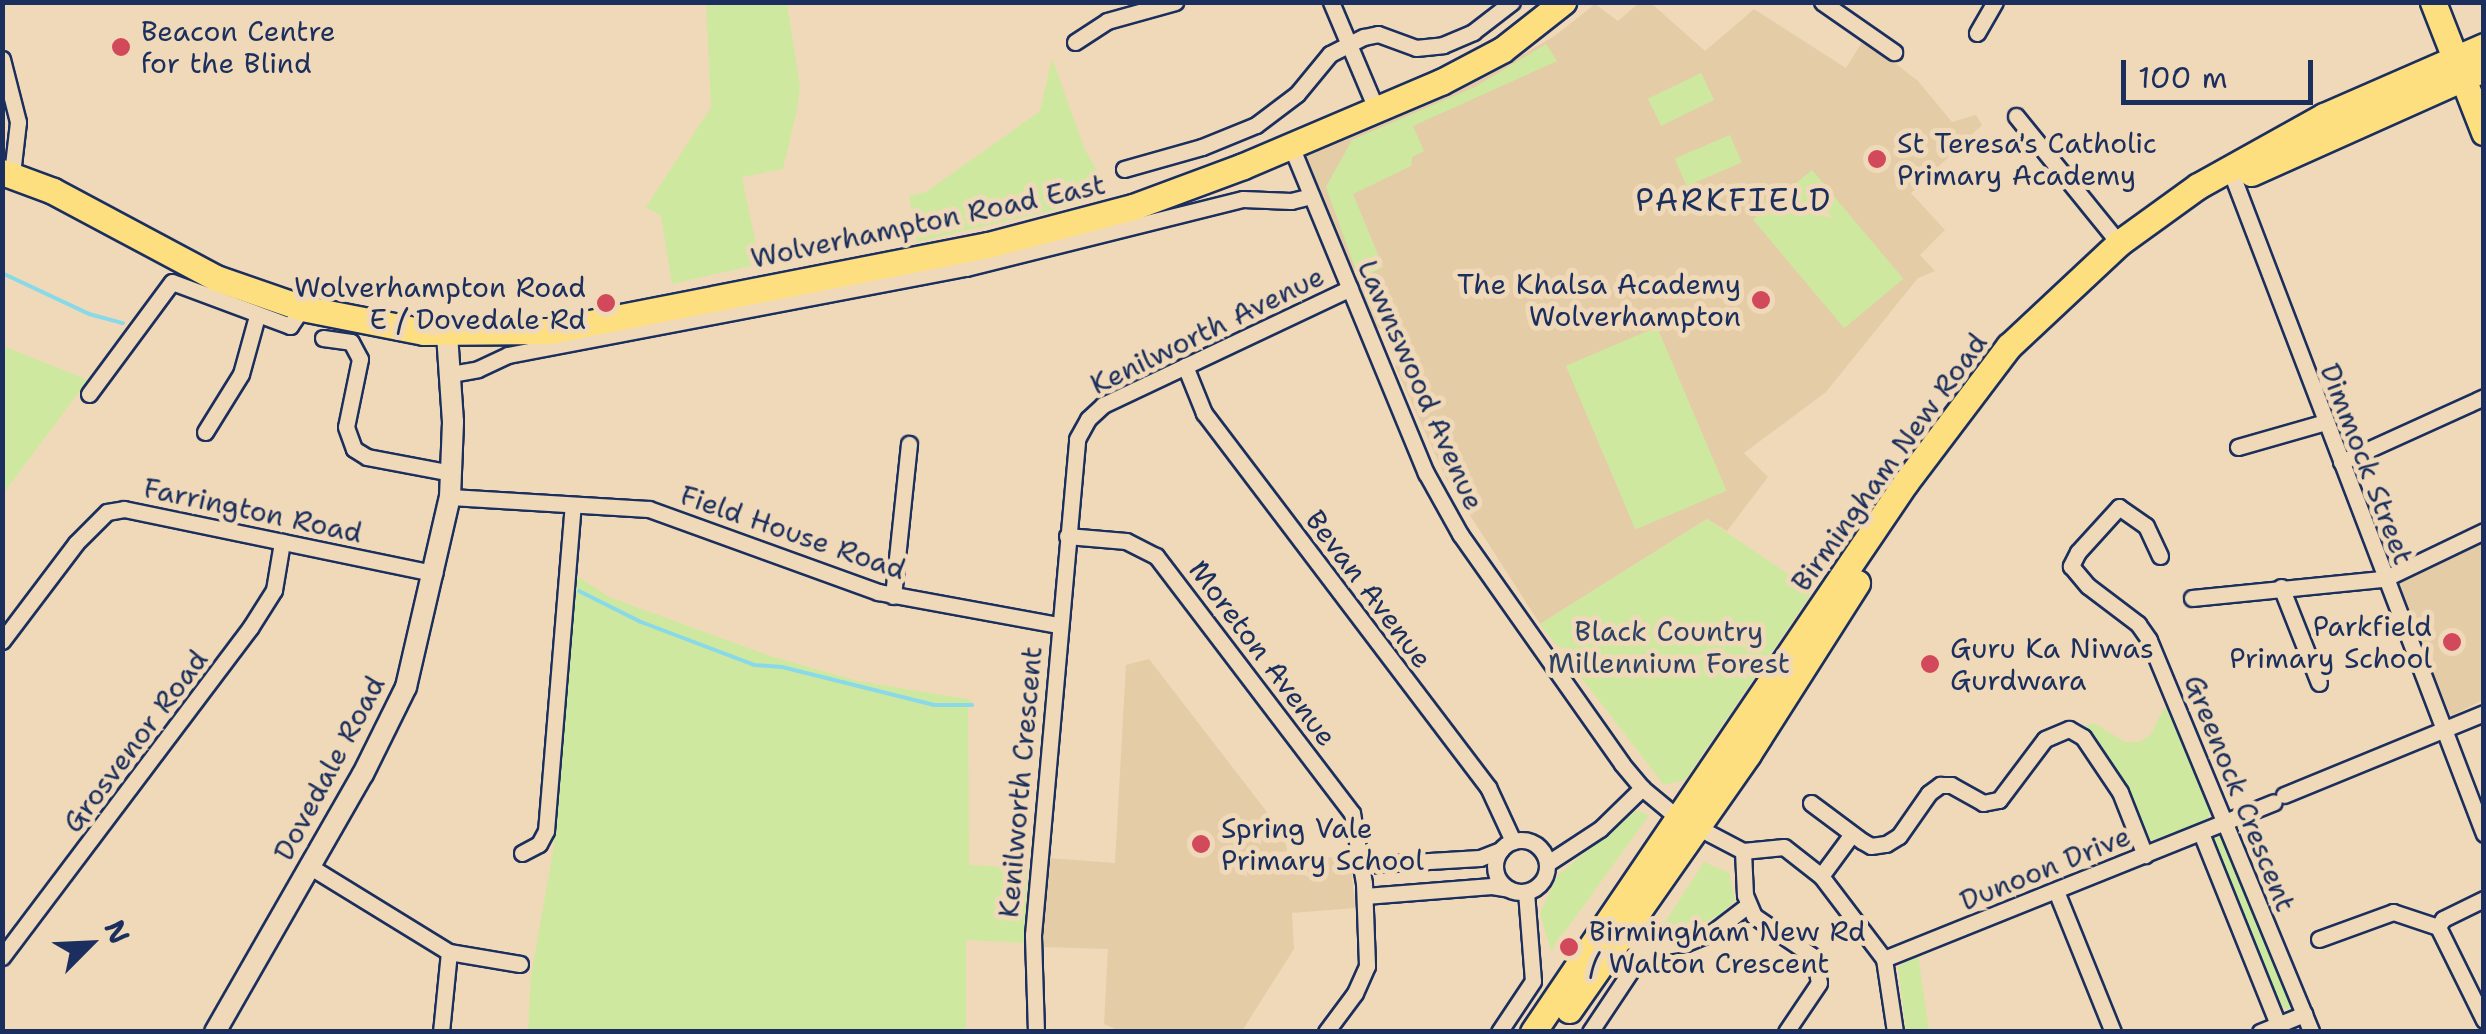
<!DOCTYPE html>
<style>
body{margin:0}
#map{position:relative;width:2486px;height:1034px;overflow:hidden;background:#f0d9b8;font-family:"Shantell Sans",sans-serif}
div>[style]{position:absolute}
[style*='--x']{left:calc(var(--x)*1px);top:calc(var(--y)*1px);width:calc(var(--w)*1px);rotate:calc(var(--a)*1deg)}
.built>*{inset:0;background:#e4cca7}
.green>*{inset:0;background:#cee99f;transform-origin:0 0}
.stream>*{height:4px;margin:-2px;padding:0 2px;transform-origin:2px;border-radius:2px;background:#8ad9e9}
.roads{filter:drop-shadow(2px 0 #1b2f5e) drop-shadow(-2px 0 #1b2f5e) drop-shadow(0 2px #1b2f5e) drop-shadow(0 -2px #1b2f5e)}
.minor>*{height:15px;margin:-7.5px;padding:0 7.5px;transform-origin:7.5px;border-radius:7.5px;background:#f0d9b8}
.minor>.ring{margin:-7.5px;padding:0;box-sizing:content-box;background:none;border:15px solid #f0d9b8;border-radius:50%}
.tertiary>*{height:20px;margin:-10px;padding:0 10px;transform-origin:10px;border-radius:10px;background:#f0d9b8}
.primary>*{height:25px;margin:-12.5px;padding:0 12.5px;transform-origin:12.5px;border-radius:12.5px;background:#fedf80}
.trunk>*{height:25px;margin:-12.5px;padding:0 12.5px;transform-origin:12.5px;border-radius:12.5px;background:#fedf80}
.dots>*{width:28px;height:28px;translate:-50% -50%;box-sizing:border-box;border:5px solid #f0d9b8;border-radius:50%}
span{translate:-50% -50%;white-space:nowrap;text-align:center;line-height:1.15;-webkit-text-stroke:10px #f0d9b8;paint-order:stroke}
.poi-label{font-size:28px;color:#1b2f5e}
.left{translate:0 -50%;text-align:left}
.right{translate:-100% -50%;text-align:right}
.street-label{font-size:28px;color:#1b2f5e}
.park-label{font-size:28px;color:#2d4264}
.quarter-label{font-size:32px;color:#1b2f5e;letter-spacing:2.5px}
.frame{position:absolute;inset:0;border:5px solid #1b2f5e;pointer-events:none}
.north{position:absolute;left:40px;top:894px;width:100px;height:100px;-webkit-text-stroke:8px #f0d9b8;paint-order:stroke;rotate:66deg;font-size:28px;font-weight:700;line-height:40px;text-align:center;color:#1b2f5e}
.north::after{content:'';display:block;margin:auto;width:35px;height:45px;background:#1b2f5e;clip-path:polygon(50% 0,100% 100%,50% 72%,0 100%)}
.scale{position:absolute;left:2121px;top:60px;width:192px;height:45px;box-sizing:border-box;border:5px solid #1b2f5e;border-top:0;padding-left:12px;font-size:30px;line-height:35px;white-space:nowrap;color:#1b2f5e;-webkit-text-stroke:8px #f0d9b8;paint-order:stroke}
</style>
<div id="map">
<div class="built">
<i style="clip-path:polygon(1639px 3px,1651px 3px,1705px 51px,1754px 9px,1846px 68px,1864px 39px,1918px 81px,1952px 122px,1976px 115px,1982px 125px,1911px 193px,1945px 230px,1920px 255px,1935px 271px,1918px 278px,1826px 392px,1744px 453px,1768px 477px,1727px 531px,1707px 519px,1540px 624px,1446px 478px,1395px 366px,1404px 347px,1398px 333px,1377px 328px,1305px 156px,1487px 76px,1556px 35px,1595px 4px,1618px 21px)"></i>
<i style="clip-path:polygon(2483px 543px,2483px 700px,2451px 716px,2396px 585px)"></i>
<i style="clip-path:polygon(1149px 659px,1284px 834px,1290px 864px,1350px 854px,1355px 908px,1292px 913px,1294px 949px,1242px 1031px,1120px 1031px,1104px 1024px,1108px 949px,1042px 947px,1048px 858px,1115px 863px,1126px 665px)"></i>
</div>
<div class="green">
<i style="clip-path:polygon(706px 3px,787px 3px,800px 87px,797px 110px,783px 169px,742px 177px,760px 264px,672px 284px,661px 216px,646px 207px,711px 107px)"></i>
<i style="clip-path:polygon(1546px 44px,1557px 61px,1413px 126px,1424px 151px,1412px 157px,1411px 166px,1353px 194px,1383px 267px,1359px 279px,1326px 187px,1352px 140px,1475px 87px)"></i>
<i style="clip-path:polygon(1052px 58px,1085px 150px,1102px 179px,1091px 201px,917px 242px,909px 196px,926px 192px,1040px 111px)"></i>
<i style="left:1701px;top:73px;width:30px;height:59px;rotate:64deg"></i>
<i style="left:1730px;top:135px;width:30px;height:60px;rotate:67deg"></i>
<i style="left:1812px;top:170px;width:142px;height:77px;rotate:50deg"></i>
<i style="left:1657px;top:327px;width:178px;height:99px;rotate:67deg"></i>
<i style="clip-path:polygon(3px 346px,88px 380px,3px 494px)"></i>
<i style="clip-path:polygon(1707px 519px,1813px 591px,1685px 780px,1664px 785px,1540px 624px)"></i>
<i style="clip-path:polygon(577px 576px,609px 597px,770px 656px,858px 681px,968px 699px,972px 703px,968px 709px,969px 865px,1027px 868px,1026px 943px,966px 940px,966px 1031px,528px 1032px,531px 976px,553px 851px)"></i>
<i style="clip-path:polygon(2165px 706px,2211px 809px,2207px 820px,2153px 840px,2144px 835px,2126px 786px,2085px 726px,2094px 723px,2125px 742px,2140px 742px,2151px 734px)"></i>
<i style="clip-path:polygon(1636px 811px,1649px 815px,1551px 951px,1540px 913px,1558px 875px)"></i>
<i style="clip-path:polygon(2217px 833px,2223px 833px,2292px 1005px,2290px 1010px,2279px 1006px,2211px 838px)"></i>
<i style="clip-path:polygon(1704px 862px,1729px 873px,1735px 900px,1721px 914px,1678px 936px,1656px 936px)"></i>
<i style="clip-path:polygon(1918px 954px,1929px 1031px,1906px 1031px,1898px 967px)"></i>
</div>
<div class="stream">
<i style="--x:2;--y:273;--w:96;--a:25.2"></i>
<i style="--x:89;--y:314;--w:35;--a:15"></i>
<i style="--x:579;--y:591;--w:69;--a:26.6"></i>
<i style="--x:641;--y:622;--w:121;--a:20.8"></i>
<i style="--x:754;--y:665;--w:28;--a:4"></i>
<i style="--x:782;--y:667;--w:157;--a:14"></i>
<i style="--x:934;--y:705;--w:38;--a:0"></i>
</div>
<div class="roads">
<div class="minor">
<i style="--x:1331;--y:2;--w:118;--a:67.1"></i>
<i style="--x:1822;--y:2;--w:88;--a:34.8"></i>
<i style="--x:1977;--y:33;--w:36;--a:-60"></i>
<i style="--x:1075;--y:42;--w:38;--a:-33"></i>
<i style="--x:1107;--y:21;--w:71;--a:-15.6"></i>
<i style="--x:2;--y:59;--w:65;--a:75.7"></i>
<i style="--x:18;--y:122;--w:52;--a:96.6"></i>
<i style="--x:2016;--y:116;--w:164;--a:51"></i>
<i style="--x:1291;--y:146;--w:354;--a:67.6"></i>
<i style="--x:1426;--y:473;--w:70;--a:60.9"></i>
<i style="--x:1460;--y:534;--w:281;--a:54.8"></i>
<i style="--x:1622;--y:764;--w:31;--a:50"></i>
<i style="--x:1642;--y:788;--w:47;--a:39.8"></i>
<i style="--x:2229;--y:167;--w:714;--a:69.08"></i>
<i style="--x:1124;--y:169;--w:81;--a:-15.8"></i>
<i style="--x:1202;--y:147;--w:58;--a:-22.2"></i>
<i style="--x:1256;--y:125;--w:51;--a:-37.1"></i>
<i style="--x:1297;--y:94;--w:52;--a:-50.5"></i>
<i style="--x:1330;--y:54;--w:38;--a:-27"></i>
<i style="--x:1364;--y:37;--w:14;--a:-12"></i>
<i style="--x:1378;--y:34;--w:40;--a:20.2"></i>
<i style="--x:1416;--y:48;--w:27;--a:-6"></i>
<i style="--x:1443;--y:45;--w:33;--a:-23"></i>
<i style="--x:1473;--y:32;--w:49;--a:-37.6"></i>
<i style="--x:323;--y:338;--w:28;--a:8"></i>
<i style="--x:351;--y:342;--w:19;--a:62"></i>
<i style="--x:360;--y:359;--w:69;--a:101.6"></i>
<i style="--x:346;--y:427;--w:23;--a:70"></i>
<i style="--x:354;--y:449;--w:15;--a:32"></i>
<i style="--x:367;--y:457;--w:86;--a:10.7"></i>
<i style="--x:1185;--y:366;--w:51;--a:68"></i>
<i style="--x:1204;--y:413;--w:470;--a:52.8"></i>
<i style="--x:1488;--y:787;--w:60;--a:65.2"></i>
<i style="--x:451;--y:374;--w:27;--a:-10"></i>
<i style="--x:478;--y:369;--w:33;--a:-25"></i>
<i style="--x:508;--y:355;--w:466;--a:-10.8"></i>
<i style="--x:966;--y:268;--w:285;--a:-14"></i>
<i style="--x:1243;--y:199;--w:48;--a:2.4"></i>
<i style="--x:1291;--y:201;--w:21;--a:-14"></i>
<i style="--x:89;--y:394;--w:139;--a:-53.5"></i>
<i style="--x:172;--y:282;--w:126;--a:20.4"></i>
<i style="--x:290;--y:326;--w:22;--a:-56"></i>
<i style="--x:205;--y:432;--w:68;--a:-58.2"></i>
<i style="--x:241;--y:374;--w:60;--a:-74.6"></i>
<i style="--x:2238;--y:447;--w:91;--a:-16"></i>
<i style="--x:2341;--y:462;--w:157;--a:-24.4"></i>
<i style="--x:450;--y:497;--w:199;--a:3.5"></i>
<i style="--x:649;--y:509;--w:244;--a:19.9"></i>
<i style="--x:878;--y:592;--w:183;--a:10.4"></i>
<i style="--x:1067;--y:536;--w:59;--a:4.8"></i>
<i style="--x:1126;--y:541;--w:34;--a:27"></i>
<i style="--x:1156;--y:556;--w:323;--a:52.7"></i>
<i style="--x:1352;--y:813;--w:71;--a:80.3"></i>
<i style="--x:1364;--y:883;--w:83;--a:87.9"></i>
<i style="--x:1367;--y:966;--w:30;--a:114"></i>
<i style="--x:1355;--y:993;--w:49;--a:126.6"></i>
<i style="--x:2160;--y:556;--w:33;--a:-115"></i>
<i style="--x:2146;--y:526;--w:33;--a:-145"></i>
<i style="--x:2119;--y:507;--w:61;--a:132.3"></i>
<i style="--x:2078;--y:552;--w:16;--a:117"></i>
<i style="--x:2071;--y:566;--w:26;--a:50"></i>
<i style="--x:2088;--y:586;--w:63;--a:37.2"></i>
<i style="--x:2138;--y:624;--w:19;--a:55"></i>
<i style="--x:2149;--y:640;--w:424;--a:67.5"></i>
<i style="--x:2281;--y:587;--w:103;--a:68.4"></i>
<i style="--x:893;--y:596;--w:153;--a:-84"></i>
<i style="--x:2192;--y:598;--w:193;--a:-5.7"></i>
<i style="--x:2384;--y:579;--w:111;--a:-25.6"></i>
<i style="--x:2;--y:641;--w:123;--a:-52.9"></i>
<i style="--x:76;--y:543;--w:44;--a:-45"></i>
<i style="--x:107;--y:512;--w:17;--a:-10"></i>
<i style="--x:124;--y:509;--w:317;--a:11.7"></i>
<i style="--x:2284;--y:795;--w:216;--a:-22.3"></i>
<i style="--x:1811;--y:803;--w:64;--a:36.7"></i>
<i style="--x:1862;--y:841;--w:10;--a:29"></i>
<i style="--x:1871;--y:846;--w:15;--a:-8"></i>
<i style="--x:1886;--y:844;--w:15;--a:-32"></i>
<i style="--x:1899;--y:836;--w:52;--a:-55.1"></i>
<i style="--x:1929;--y:793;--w:14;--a:-36"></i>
<i style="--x:1940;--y:785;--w:11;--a:0"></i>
<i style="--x:1951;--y:785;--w:37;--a:29"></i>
<i style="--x:1983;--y:803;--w:16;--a:-11"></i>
<i style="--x:1999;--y:800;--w:76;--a:-53"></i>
<i style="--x:2045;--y:739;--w:26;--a:-23"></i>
<i style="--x:2069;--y:729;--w:16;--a:30"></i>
<i style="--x:2083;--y:737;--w:66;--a:56.1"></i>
<i style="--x:2120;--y:792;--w:68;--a:68.4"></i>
<i style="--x:1697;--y:827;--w:52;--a:27.6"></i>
<i style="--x:1743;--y:851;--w:44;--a:87.4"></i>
<i style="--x:1745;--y:895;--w:23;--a:67"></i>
<i style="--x:1754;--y:916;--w:73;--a:34.3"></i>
<i style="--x:1814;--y:957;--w:26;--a:79"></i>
<i style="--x:1819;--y:983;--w:59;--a:124"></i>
<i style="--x:2201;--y:833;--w:214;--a:68.1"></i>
<i class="ring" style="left:1495px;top:840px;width:37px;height:37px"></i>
<i style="--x:1743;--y:851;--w:41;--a:-5.6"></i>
<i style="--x:1784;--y:847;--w:47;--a:38.1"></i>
<i style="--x:1821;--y:876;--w:104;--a:52.8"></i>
<i style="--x:1884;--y:959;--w:74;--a:81.4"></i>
<i style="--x:522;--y:853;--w:19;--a:-28"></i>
<i style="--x:539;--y:844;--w:15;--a:-62"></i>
<i style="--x:546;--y:831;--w:327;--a:-85.3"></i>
<i style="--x:1548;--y:863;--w:62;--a:-33.2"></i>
<i style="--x:1600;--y:829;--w:59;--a:-44.3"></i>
<i style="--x:1362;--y:865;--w:118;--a:-3.4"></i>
<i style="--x:1480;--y:858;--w:22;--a:-21"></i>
<i style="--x:309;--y:866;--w:164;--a:31.6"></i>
<i style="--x:449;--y:952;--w:72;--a:9.6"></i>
<i style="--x:1821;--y:876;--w:52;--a:-53.6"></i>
<i style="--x:2056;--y:891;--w:152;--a:68"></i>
<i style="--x:1365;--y:896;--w:127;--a:-4.5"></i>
<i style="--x:1492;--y:886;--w:17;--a:10"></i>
<i style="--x:2438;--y:927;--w:104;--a:63.7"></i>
<i style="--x:2438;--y:927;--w:9;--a:-58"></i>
<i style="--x:2443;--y:919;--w:46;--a:-26"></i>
<i style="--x:1619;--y:939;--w:46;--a:8.8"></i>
<i style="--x:1664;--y:946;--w:22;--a:-8"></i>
<i style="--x:1686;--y:943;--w:29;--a:-22"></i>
<i style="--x:1713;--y:932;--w:44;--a:-37.6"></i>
<i style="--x:2319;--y:939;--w:79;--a:-20"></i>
<i style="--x:2393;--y:912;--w:47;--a:18.4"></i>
<i style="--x:2;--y:957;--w:412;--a:-53"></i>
<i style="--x:250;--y:628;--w:45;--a:-57.7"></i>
<i style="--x:274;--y:590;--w:49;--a:-80.5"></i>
<i style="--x:1884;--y:959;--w:420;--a:-21.9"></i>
<i style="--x:441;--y:1032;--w:80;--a:-84.3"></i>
<i style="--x:1036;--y:1032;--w:97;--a:-91.8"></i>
<i style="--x:1033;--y:935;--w:498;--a:-84.9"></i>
<i style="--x:1077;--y:439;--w:23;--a:-61"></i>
<i style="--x:1088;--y:419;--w:21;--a:-43"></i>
<i style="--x:1103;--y:405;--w:273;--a:-25.3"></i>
<i style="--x:1499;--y:1032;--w:61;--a:-56.3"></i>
<i style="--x:1533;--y:981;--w:89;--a:-94.5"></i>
<i style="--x:1590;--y:1032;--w:105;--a:-56.3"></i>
<i style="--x:2260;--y:1032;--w:48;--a:-22.2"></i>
</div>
<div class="tertiary">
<i style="--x:215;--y:1032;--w:297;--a:-60.2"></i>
<i style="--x:363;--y:774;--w:97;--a:-63.7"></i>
<i style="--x:406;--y:687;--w:195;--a:-77"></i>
<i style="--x:450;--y:497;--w:75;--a:-87.7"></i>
<i style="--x:453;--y:422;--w:88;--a:-93.9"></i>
</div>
<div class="primary">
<i style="--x:2433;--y:2;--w:140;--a:68.6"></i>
<i style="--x:2;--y:172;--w:54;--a:20.4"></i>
<i style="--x:53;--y:191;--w:185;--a:28.1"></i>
<i style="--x:216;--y:278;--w:91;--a:19.2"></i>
<i style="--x:302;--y:308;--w:124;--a:11.1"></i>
<i style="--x:424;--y:332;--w:125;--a:-0.5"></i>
<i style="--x:549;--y:331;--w:447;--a:-11.1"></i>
<i style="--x:988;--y:245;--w:150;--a:-14.7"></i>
<i style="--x:1133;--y:207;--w:117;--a:-20.4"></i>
<i style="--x:1243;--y:166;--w:215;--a:-23"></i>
<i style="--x:1441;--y:82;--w:69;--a:-27.7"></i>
<i style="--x:1502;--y:50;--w:78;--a:-38.2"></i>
</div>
<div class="trunk">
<i style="--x:2251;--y:173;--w:255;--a:-24.1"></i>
<i style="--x:1569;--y:1010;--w:312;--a:-55"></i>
<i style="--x:1748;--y:754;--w:203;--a:-57.5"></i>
<i style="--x:1533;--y:1032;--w:665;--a:-55.86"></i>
<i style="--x:1906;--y:482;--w:171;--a:-52.9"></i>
<i style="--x:2009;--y:346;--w:151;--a:-43.1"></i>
<i style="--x:2119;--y:243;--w:97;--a:-35.8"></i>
<i style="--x:2198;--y:186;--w:144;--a:-29.1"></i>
<i style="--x:2324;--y:116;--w:175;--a:-23.6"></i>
</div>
</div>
<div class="dots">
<i style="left:121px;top:47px;background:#d1495b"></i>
<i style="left:1877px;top:159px;background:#d1495b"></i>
<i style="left:1761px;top:300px;background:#d1495b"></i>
<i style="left:606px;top:303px;background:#d1495b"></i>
<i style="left:2452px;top:642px;background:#d1495b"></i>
<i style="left:1930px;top:664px;background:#d1495b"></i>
<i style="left:1201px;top:844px;background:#d1495b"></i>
<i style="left:1569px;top:947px;background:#d1495b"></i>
</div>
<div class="poi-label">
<span class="left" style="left:141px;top:47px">Beacon Centre<br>for the Blind</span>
<span class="left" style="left:1897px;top:159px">St Teresa's Catholic<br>Primary Academy</span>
<span class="right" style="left:1741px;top:300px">The Khalsa Academy<br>Wolverhampton</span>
<span class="right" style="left:586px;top:303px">Wolverhampton Road<br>E / Dovedale Rd</span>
<span class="right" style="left:2432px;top:642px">Parkfield<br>Primary School</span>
<span class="left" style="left:1950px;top:664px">Guru Ka Niwas<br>Gurdwara</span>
<span class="left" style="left:1221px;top:844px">Spring Vale<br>Primary School</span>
<span class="left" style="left:1589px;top:947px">Birmingham New Rd<br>/ Walton Crescent</span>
</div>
<div class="street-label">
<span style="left:928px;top:221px;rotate:-12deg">Wolverhampton Road East</span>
<span style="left:1207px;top:330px;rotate:-26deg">Kenilworth Avenue</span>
<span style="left:1421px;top:385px;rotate:66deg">Lawnswood Avenue</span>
<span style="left:1889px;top:462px;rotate:-54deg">Birmingham New Road</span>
<span style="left:2367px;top:464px;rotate:69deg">Dimmock Street</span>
<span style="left:253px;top:510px;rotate:12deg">Farrington Road</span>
<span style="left:793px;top:532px;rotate:19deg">Field House Road</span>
<span style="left:1369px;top:589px;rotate:53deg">Bevan Avenue</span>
<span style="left:1263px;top:653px;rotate:53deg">Moreton Avenue</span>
<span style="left:135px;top:741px;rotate:-53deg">Grosvenor Road</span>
<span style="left:329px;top:768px;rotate:-62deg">Dovedale Road</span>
<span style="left:1020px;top:782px;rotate:-85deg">Kenilworth Crescent</span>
<span style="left:2240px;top:793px;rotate:68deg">Greenock Crescent</span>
<span style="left:2045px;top:868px;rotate:-22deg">Dunoon Drive</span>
</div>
<div class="park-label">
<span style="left:1669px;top:647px">Black Country<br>Millennium Forest</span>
</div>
<div class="quarter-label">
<span style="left:1734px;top:200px">PARKFIELD</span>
</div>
<div class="frame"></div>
<div class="north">N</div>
<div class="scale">100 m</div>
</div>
